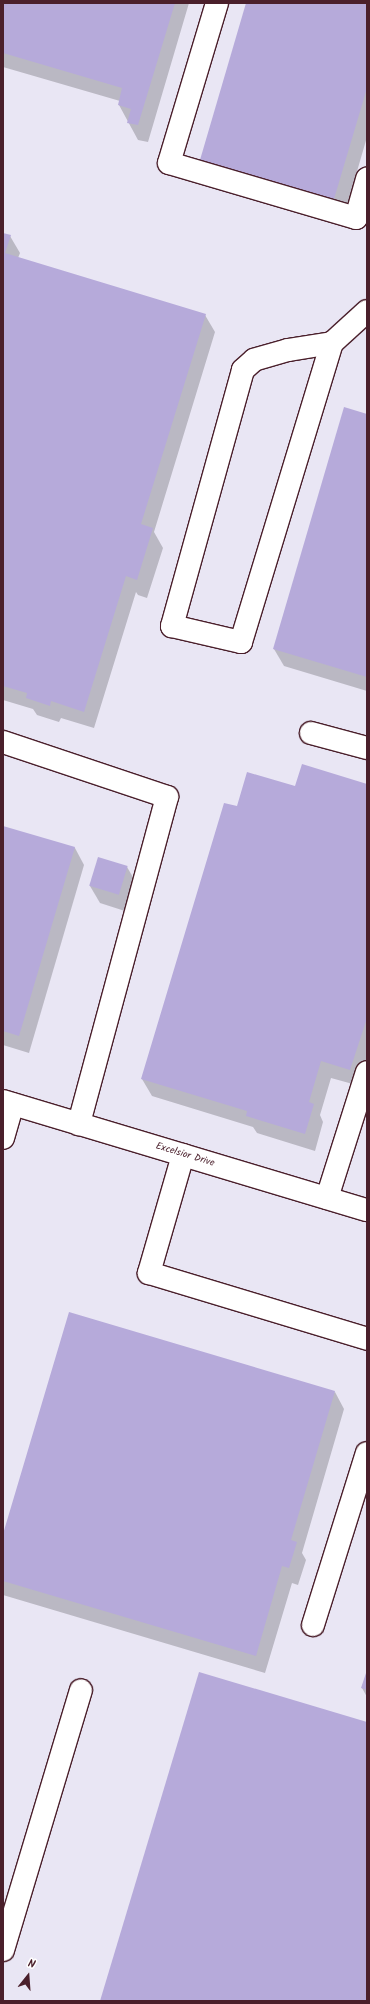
<!DOCTYPE html>
<style>
body{margin:0}
#map{position:relative;width:370px;height:2004px;overflow:hidden;background:#e9e6f4;font-family:Kalam,sans-serif}
div>[style]{position:absolute}
[style*='--x']{left:calc(var(--x)*1px);top:calc(var(--y)*1px);width:calc(var(--w)*1px);rotate:calc(var(--a)*1deg)}
.shadow>*{inset:0;background:#0003}
.building>*{inset:0;background:#b6aada;transform-origin:0 0}
.roads{filter:drop-shadow(1px 0 #4a1f2b) drop-shadow(-1px 0 #4a1f2b) drop-shadow(0 1px #4a1f2b) drop-shadow(0 -1px #4a1f2b)}
.minor>*{height:22px;margin:-11px;padding:0 11px;transform-origin:11px;border-radius:11px;background:#fff}
span{translate:-50% -50%;white-space:nowrap;text-align:center;line-height:1.15;-webkit-text-stroke:4px #fff;paint-order:stroke}
.street-label{font-size:10px;color:#4a1f2b}
.frame{position:absolute;inset:0;border:4px solid #4a1f2b;pointer-events:none}
.north{position:absolute;left:8px;top:1956px;width:40px;height:40px;-webkit-text-stroke:3px #fff;paint-order:stroke;rotate:17deg;font-size:11px;font-weight:700;line-height:16px;text-align:center;color:#4a1f2b}
.north::after{content:'';display:block;margin:auto;width:14px;height:18px;background:#4a1f2b;clip-path:polygon(50% 0,100% 100%,50% 72%,0 100%)}
</style>
<div id="map">
<div class="shadow">
<i style="clip-path:polygon(3px 3px,189px 3px,148px 142px,138px 140px,119px 105px,120px 101px,3px 67px)"></i>
<i style="clip-path:polygon(247px 3px,367px 3px,367px 137px,344px 216px,211px 177px,201px 159px)"></i>
<i style="clip-path:polygon(3px 234px,10px 236px,20px 253px,18px 258px,205px 315px,215px 332px,154px 532px,163px 548px,147px 598px,138px 595px,136px 592px,94px 728px,61px 718px,59px 722px,37px 715px,33px 709px,3px 700px)"></i>
<i style="clip-path:polygon(367px 415px,367px 691px,284px 666px,274px 649px)"></i>
<i style="clip-path:polygon(367px 785px,367px 1066px,360px 1086px,331px 1078px,320px 1115px,323px 1122px,315px 1151px,257px 1133px,253px 1127px,152px 1096px,142px 1079px,238px 808px,296px 788px)"></i>
<i style="clip-path:polygon(3px 827px,75px 848px,84px 865px,29px 1053px,3px 1045px)"></i>
<i style="clip-path:polygon(127px 867px,137px 884px,128px 912px,100px 903px,90px 886px)"></i>
<i style="clip-path:polygon(335px 1392px,344px 1409px,302px 1553px,306px 1560px,298px 1585px,292px 1583px,265px 1673px,3px 1595px,3px 1538px)"></i>
<i style="clip-path:polygon(367px 1672px,367px 1697px,362px 1688px)"></i>
</div>
<div class="building">
<i style="clip-path:polygon(3px 3px,175px 3px,138px 125px,127px 123px,131px 109px,118px 105px,122px 88px,3px 53px)"></i>
<i style="clip-path:polygon(246px 3px,367px 3px,367px 88px,334px 199px,200px 160px)"></i>
<i style="clip-path:polygon(3px 233px,11px 235px,5px 253px,206px 314px,141px 524px,153px 528px,137px 580px,126px 576px,84px 712px,51px 701px,50px 706px,26px 698px,27px 693px,3px 686px)"></i>
<i style="clip-path:polygon(344px 407px,367px 414px,367px 677px,273px 649px)"></i>
<i style="clip-path:polygon(302px 764px,367px 784px,367px 1018px,350px 1070px,321px 1061px,309px 1102px,314px 1104px,305px 1134px,246px 1116px,247px 1111px,141px 1079px,224px 803px,237px 806px,247px 772px,295px 786px)"></i>
<i style="clip-path:polygon(3px 826px,75px 847px,19px 1036px,3px 1031px)"></i>
<i style="left:98px;top:857px;width:31px;height:30px;rotate:17deg"></i>
<i style="clip-path:polygon(69px 1312px,335px 1391px,291px 1540px,297px 1542px,289px 1568px,282px 1566px,256px 1656px,3px 1581px,3px 1534px)"></i>
<i style="clip-path:polygon(367px 1670px,367px 1690px,361px 1688px)"></i>
<i style="clip-path:polygon(199px 1672px,367px 1722px,367px 2001px,100px 2001px)"></i>
</div>
<div class="roads">
<div class="minor">
<i style="--x:217;--y:3;--w:167;--a:106.7"></i>
<i style="--x:169;--y:163;--w:195;--a:16.4"></i>
<i style="--x:356;--y:218;--w:41;--a:-74.2"></i>
<i style="--x:332;--y:343;--w:45;--a:171"></i>
<i style="--x:288;--y:350;--w:35;--a:164"></i>
<i style="--x:254;--y:360;--w:15;--a:138"></i>
<i style="--x:243;--y:370;--w:266;--a:105.5"></i>
<i style="--x:172;--y:626;--w:71;--a:13.1"></i>
<i style="--x:241;--y:642;--w:313;--a:-73.1"></i>
<i style="--x:332;--y:343;--w:47;--a:-42.4"></i>
<i style="--x:311;--y:733;--w:58;--a:15"></i>
<i style="--x:3;--y:742;--w:173;--a:18.5"></i>
<i style="--x:167;--y:797;--w:339;--a:105.1"></i>
<i style="--x:3;--y:1101;--w:380;--a:16.7"></i>
<i style="--x:3;--y:1138;--w:35;--a:-74"></i>
<i style="--x:183;--y:1155;--w:123;--a:106.1"></i>
<i style="--x:149;--y:1273;--w:228;--a:16.8"></i>
<i style="--x:327;--y:1198;--w:132;--a:-72.4"></i>
<i style="--x:313;--y:1625;--w:180;--a:-72.6"></i>
<i style="--x:3;--y:1950;--w:271;--a:-73.3"></i>
</div>
</div>
<div class="street-label">
<span style="left:185px;top:1155px;rotate:17deg">Excelsior Drive</span>
</div>
<div class="frame"></div>
<div class="north">N</div>
</div>
